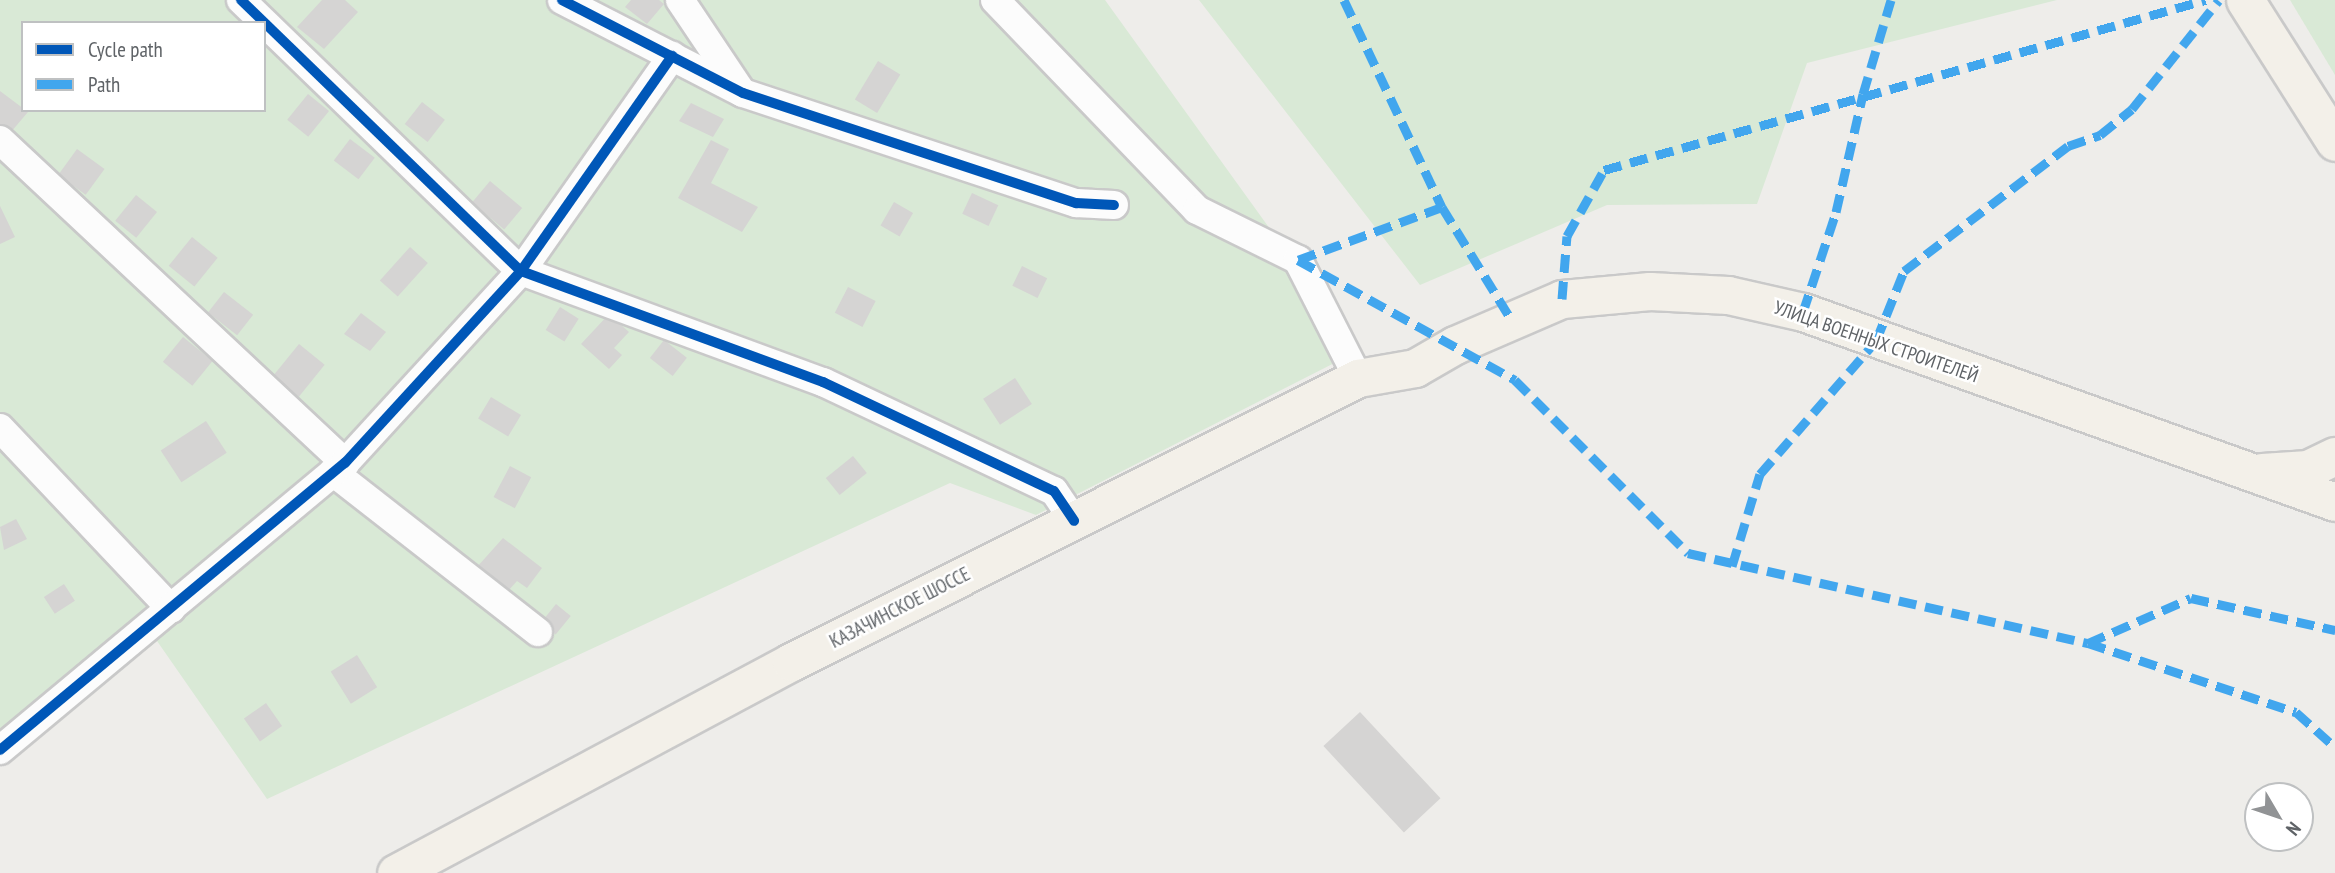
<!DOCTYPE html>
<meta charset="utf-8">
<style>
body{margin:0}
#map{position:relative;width:2335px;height:873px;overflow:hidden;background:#eeedea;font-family:"PT Sans Narrow",sans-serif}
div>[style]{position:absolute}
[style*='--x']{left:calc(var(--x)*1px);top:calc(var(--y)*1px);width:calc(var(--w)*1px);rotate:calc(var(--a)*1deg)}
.green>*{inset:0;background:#d9e9d6}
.building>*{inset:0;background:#d5d4d3;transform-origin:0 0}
.roads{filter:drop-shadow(2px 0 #c9c9c9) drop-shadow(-2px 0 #c9c9c9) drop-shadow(0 2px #c9c9c9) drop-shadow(0 -2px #c9c9c9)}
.minor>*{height:28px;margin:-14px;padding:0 14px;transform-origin:14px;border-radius:14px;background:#fcfcfc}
.major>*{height:37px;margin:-18.5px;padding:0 18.5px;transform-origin:18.5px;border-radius:18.5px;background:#f3f0e9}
.quiet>*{height:9px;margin-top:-4.5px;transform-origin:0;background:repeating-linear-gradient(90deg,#41a6ee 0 18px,transparent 0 27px)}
.cycleway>*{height:10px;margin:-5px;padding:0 5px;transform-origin:5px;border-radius:5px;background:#0057b8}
span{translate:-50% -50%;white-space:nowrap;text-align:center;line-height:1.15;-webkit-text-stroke:5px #fff;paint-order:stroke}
.street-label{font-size:19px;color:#5f6367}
.legend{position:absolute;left:21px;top:21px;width:245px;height:91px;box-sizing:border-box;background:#fff;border:2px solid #bfc1c2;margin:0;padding:9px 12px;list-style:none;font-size:21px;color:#5f6367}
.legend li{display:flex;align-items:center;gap:14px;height:35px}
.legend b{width:35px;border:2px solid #bfc1c2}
.north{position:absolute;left:2244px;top:782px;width:70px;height:70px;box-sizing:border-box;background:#fff;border:2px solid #bfc1c2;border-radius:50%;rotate:129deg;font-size:19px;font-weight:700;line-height:28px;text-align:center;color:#5f6367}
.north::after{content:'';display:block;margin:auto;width:24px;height:32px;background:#919395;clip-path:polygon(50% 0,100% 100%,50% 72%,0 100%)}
</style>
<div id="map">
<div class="green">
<i style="clip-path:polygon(evenodd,0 0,1105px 0,1358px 351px,1036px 515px,950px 483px,267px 799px,157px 641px,0 765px,0 0,23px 23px,264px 23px,264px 110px,23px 110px,23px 23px)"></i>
<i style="clip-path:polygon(1199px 0,2057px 0,1807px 63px,1757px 204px,1607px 205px,1420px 285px)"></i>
<i style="clip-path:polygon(2290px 0,2335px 0,2335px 75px)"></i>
</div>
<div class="building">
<i style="clip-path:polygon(322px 0,345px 0,358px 12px,324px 49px,297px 27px)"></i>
<i style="clip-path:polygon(631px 0,659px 0,664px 4px,647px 24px,625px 7px)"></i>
<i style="left:878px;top:61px;width:26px;height:45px;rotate:31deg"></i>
<i style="clip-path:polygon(0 91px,28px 112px,11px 132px,0 124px)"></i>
<i style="left:308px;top:94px;width:27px;height:33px;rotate:39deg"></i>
<i style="left:422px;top:102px;width:29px;height:28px;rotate:38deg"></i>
<i style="clip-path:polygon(691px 103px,724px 119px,713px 137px,679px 121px)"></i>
<i style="left:350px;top:139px;width:31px;height:27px;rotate:37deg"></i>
<i style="clip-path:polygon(711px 140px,729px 149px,711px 183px,758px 207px,742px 232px,678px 198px)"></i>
<i style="left:77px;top:149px;width:34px;height:32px;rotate:36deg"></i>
<i style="left:490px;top:181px;width:42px;height:28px;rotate:40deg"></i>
<i style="left:972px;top:193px;width:29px;height:23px;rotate:25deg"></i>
<i style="left:136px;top:195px;width:27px;height:33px;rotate:39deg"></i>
<i style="left:894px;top:202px;width:22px;height:27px;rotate:30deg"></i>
<i style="clip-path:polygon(0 206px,15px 237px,0 244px)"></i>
<i style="left:192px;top:237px;width:33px;height:37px;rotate:39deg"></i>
<i style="left:410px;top:247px;width:24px;height:45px;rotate:42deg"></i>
<i style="left:1022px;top:266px;width:28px;height:22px;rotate:26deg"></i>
<i style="left:848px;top:287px;width:31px;height:29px;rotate:27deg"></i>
<i style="left:224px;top:292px;width:37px;height:26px;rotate:38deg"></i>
<i style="left:560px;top:307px;width:22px;height:27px;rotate:32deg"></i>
<i style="clip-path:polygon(361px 313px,386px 332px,370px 351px,344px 334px)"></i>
<i style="clip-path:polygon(609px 314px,629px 332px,614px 348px,622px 355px,609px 369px,581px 344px)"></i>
<i style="left:183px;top:337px;width:38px;height:32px;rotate:39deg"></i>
<i style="left:664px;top:340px;width:29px;height:23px;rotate:38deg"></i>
<i style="left:299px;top:344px;width:33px;height:41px;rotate:39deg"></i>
<i style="left:1015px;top:378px;width:31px;height:38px;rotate:57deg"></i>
<i style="left:491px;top:397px;width:35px;height:25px;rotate:31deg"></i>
<i style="left:206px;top:421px;width:38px;height:54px;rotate:57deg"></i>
<i style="left:853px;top:456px;width:22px;height:35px;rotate:51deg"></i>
<i style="left:510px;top:466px;width:24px;height:35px;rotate:28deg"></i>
<i style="clip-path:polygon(16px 519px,27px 539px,4px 550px,0 527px)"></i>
<i style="clip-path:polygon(503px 538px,542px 568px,527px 588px,517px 581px,507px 592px,477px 567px)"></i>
<i style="left:64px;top:584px;width:20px;height:24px;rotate:57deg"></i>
<i style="left:556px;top:604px;width:19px;height:24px;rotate:39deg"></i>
<i style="left:357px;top:655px;width:38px;height:31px;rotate:58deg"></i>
<i style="left:266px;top:703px;width:28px;height:27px;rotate:55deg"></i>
<i style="left:1360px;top:712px;width:118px;height:50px;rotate:47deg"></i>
</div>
<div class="roads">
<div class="minor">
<i style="--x:241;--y:0;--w:390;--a:44.1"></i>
<i style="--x:521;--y:271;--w:322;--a:20.2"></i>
<i style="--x:823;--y:382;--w:255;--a:25.3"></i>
<i style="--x:1054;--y:491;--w:36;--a:56"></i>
<i style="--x:562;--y:0;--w:203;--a:27.2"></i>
<i style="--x:743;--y:93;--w:351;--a:18.3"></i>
<i style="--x:1076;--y:203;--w:38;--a:3"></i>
<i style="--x:680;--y:0;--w:110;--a:56.2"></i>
<i style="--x:995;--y:0;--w:291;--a:46.1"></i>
<i style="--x:1197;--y:210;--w:113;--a:26.3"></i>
<i style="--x:1298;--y:260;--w:132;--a:63"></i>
<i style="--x:0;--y:140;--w:473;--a:43.1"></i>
<i style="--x:0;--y:428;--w:249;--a:46.6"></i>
<i style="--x:333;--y:472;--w:260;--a:38"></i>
<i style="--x:0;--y:750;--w:449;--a:-39.8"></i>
<i style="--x:345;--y:463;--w:260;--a:-47.5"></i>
<i style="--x:521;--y:271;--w:263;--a:-54.9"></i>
</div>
<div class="major">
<i style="--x:2245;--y:0;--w:168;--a:57.6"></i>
<i style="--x:2262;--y:472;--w:46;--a:-3.7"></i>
<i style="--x:2308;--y:469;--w:30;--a:-26"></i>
<i style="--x:396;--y:873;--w:448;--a:-28.1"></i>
<i style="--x:791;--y:662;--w:634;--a:-26.61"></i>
<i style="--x:1358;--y:378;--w:58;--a:-10"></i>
<i style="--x:1415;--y:368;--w:46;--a:-29.9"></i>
<i style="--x:1455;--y:345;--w:116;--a:-23.3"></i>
<i style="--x:1562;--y:299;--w:88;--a:-5.2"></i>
<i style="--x:1650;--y:291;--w:78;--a:2.9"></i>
<i style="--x:1728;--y:295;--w:77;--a:12.8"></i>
<i style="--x:1803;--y:312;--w:565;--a:19.65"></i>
</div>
</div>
<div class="quiet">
<i style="--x:1344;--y:0;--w:229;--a:64.7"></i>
<i style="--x:1442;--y:207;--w:132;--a:58.4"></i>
<i style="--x:1442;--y:207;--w:153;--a:159.8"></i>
<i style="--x:1298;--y:260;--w:248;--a:28.9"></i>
<i style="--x:1515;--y:380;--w:245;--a:45"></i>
<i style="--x:1688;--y:553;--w:410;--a:12.7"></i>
<i style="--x:2088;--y:643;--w:219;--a:18.4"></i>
<i style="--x:2296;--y:712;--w:52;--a:41.9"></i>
<i style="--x:1562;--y:299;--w:63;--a:-85.5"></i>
<i style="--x:1567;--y:236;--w:76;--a:-60.7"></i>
<i style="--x:1604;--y:170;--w:625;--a:-15.79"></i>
<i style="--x:1803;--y:312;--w:105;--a:-71.7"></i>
<i style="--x:1836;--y:212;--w:121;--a:-77.1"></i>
<i style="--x:1863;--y:94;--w:98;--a:-73.4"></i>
<i style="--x:1732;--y:566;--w:96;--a:-73.1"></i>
<i style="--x:1760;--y:474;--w:176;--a:-48.9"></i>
<i style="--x:1876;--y:341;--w:75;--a:-68.2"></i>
<i style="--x:1904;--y:271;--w:206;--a:-37.3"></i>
<i style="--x:2068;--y:146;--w:34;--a:-19"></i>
<i style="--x:2100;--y:135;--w:41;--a:-39.1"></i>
<i style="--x:2132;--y:109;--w:139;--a:-51.4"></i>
<i style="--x:2088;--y:643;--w:112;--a:-23.6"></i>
<i style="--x:2191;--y:598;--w:148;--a:12.5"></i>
</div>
<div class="cycleway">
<i style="--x:241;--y:0;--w:390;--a:44.1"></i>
<i style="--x:521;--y:271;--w:322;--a:20.2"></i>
<i style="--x:823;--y:382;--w:255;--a:25.3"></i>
<i style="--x:1054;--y:491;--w:36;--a:56"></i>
<i style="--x:562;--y:0;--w:203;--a:27.2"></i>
<i style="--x:743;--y:93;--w:351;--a:18.3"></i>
<i style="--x:1076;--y:203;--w:38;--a:3"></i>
<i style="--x:0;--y:750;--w:449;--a:-39.8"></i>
<i style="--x:345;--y:463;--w:260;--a:-47.5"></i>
<i style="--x:521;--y:271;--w:263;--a:-54.9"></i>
</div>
<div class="street-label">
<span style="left:1876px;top:342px;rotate:19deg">УЛИЦА ВОЕННЫХ СТРОИТЕЛЕЙ</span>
<span style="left:900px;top:608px;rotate:-27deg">КАЗАЧИНСКОЕ ШОССЕ</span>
</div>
<ul class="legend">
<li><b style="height:9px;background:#0057b8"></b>Cycle path</li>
<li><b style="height:9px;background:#41a6ee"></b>Path</li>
</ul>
<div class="north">N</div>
</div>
